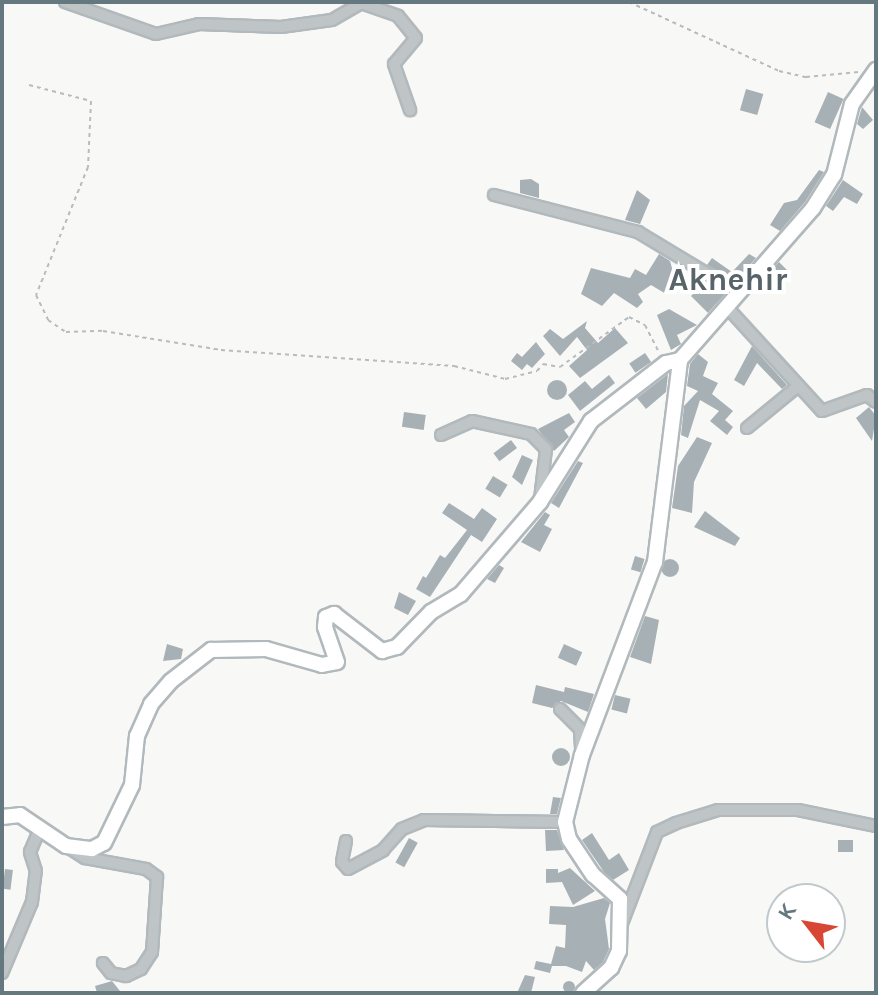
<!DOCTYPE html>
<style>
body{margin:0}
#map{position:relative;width:878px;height:995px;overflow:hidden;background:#f8f8f6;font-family:Karla,sans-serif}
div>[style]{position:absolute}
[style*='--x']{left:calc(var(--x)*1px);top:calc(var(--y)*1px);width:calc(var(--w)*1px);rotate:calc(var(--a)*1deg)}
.building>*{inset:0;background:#a7b1b5;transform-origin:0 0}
.round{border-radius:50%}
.path>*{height:2px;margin-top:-1px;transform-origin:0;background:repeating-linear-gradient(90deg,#b8bcbe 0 4px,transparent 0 8px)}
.roads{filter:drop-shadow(2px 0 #b2b9bc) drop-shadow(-2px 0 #b2b9bc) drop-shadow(0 2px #b2b9bc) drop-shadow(0 -2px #b2b9bc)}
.street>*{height:10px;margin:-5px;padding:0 5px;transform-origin:5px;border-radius:5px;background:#bfc5c7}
.secondary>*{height:14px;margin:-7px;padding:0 7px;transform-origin:7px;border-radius:7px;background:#fff}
span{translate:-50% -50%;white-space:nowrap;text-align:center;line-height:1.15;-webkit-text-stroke:8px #fff;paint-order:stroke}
.quarter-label{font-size:32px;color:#57646a;font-weight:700}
.frame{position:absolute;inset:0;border:4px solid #65777f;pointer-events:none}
.north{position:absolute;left:766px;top:883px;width:80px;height:80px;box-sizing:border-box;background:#fff;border:2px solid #c1c9cc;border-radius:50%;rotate:301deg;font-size:22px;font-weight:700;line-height:32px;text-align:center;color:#65777f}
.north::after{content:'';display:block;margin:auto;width:28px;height:36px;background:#d84736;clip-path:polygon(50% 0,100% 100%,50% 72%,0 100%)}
</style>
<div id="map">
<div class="building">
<i style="left:746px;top:89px;width:18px;height:22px;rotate:16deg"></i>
<i style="left:828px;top:92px;width:17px;height:33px;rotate:24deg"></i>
<i style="clip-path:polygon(862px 107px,873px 120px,863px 129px,857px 124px)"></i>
<i style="clip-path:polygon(819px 170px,824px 172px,805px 202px,780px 231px,770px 225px,784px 203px,797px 200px)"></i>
<i style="clip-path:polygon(531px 179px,539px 184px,539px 198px,520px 193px,520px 180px)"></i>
<i style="clip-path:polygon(843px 180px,863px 194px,857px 204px,844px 197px,833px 211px,826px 206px)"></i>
<i style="clip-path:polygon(637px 190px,650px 200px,640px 224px,625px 220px)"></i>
<i style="clip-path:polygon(659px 254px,670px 261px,676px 282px,666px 294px,651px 285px,638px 294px,643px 302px,637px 308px,614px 293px,602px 306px,581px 294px,591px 268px,630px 278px,635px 269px,646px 275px)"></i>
<i style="clip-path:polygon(749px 254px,756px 258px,735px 281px,707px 265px,712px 258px,732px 272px)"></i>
<i style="left:779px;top:262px;width:17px;height:15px;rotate:45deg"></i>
<i style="clip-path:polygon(705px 282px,725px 294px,705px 316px,708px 313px,691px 296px)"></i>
<i style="clip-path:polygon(669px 309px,697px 325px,677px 335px,681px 344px,671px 350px,657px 315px)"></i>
<i style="clip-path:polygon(587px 321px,585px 328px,598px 343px,615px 328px,628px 343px,580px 378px,569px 366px,587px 350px,577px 337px,560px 356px,543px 336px,550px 329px,563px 339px)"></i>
<i style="clip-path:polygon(536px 342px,545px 354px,532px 368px,527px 364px,522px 370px,511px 361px,517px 353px,522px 357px)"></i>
<i style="clip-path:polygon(752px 346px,787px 385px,782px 389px,757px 363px,744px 386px,734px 380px)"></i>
<i style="left:645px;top:353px;width:11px;height:19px;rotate:56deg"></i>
<i style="clip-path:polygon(698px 354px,708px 362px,703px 376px,718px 383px,712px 394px,733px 411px,725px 420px,733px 427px,727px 435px,710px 421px,719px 411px,700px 400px,688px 438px,681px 435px,684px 406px,698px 391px,687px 386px,690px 364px)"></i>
<i style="clip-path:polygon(668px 374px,666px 392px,646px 409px,637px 398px)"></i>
<i style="clip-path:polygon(609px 375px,615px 383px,580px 411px,568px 395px,585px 381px,592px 389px)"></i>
<i class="round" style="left:547px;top:380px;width:20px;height:20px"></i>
<i style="clip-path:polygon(869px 407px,876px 416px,872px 441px,856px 418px)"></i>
<i style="left:404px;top:412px;width:22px;height:15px;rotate:8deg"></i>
<i style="clip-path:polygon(569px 413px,575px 422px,564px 430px,569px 437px,554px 451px,538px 429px)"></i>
<i style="clip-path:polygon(697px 437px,712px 443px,694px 482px,692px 513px,672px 508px,678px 466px)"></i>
<i style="left:511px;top:440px;width:10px;height:22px;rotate:53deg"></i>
<i style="clip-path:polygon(522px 455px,533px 460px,522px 485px,512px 477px)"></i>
<i style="clip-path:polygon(578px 461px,583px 463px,559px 508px,551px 503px)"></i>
<i style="left:493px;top:476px;width:17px;height:15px;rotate:31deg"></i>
<i style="clip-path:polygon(449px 503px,474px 519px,482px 508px,497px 519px,482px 542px,471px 535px,430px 597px,416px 589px,423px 576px,426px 578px,440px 555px,445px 558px,467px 530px,442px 513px)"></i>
<i style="clip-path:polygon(705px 511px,740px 538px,735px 546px,694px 527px)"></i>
<i style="clip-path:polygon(545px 512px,550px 515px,544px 525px,552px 529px,540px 552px,521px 542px)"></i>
<i style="left:635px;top:556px;width:10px;height:14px;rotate:17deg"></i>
<i class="round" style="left:661px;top:559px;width:18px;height:18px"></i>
<i style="clip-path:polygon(499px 565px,504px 568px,495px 583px,487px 579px)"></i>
<i style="clip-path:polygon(399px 592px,416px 601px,408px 615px,394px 608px)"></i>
<i style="clip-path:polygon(645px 616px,659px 620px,651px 664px,630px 657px)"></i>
<i style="clip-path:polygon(167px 644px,183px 649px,181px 659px,163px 661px)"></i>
<i style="left:564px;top:644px;width:20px;height:15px;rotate:24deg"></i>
<i style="clip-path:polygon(536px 685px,564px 692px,565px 687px,594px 694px,588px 712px,561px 701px,552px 708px,532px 703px)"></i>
<i style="left:615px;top:695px;width:16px;height:15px;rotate:14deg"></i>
<i class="round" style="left:552px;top:748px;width:18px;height:18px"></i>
<i style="clip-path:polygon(553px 797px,561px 798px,557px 814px,550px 814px)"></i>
<i style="clip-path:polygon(545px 830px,557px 830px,564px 850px,546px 851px)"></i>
<i style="clip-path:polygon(592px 833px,609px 860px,619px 853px,629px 870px,613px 880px,604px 872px,582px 840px)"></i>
<i style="left:409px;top:838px;width:10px;height:28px;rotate:29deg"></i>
<i style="left:838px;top:840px;width:15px;height:12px"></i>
<i style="clip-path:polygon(570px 868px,595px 891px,573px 905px,562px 882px,546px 883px,546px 869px,558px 869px,558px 873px)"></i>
<i style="left:5px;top:869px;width:8px;height:20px;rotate:7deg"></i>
<i style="clip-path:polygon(604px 898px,610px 903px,605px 919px,609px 949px,603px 962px,594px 970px,586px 961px,582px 972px,566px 966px,552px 966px,550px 973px,534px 969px,536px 961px,551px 964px,556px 946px,565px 948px,566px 925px,549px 924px,550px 906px,573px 907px)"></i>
<i style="clip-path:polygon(525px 975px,535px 977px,531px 993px,517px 993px)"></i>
<i class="round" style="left:563px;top:981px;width:12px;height:12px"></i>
<i style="clip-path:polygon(112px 981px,120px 991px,97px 993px,95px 986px)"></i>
</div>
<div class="path">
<i style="--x:629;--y:2;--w:165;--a:24.7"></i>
<i style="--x:779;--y:71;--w:28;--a:13"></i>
<i style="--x:806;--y:77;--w:53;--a:-5.4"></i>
<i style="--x:29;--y:85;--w:64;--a:14.5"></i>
<i style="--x:91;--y:101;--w:66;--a:92.6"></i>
<i style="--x:88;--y:167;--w:138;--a:112.1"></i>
<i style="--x:36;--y:295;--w:28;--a:64"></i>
<i style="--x:48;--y:320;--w:22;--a:34"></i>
<i style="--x:66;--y:332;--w:37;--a:-2"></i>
<i style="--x:103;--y:331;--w:120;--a:9.1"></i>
<i style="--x:221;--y:350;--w:234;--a:3.9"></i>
<i style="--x:454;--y:366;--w:53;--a:14.3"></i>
<i style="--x:505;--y:379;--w:33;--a:-14"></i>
<i style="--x:537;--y:371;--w:9;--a:-49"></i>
<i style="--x:543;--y:364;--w:17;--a:10"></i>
<i style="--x:560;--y:367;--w:85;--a:-35.9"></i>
<i style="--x:629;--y:317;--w:18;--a:27"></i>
<i style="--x:645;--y:325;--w:30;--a:63"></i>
</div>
<div class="roads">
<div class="street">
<i style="--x:65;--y:2;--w:96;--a:19.4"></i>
<i style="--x:156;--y:34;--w:44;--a:-13.1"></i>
<i style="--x:199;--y:24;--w:82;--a:2.1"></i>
<i style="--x:281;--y:27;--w:51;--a:-7.8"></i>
<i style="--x:332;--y:20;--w:34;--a:-30"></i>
<i style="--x:361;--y:3;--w:39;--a:19"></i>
<i style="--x:398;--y:16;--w:28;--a:51"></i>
<i style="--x:416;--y:38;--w:34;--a:130"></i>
<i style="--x:394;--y:64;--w:49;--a:70.8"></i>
<i style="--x:494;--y:195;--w:149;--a:14.4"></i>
<i style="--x:638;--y:232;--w:118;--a:31.1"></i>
<i style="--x:726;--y:306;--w:142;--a:47.6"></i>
<i style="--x:822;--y:411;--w:48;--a:-19.6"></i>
<i style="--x:867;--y:395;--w:11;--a:38"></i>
<i style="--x:747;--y:428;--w:65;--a:-39.4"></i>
<i style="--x:441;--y:435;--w:34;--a:-24"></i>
<i style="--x:472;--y:421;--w:60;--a:12.4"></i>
<i style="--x:531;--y:434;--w:21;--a:45"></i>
<i style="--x:546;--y:449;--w:50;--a:96.8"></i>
<i style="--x:560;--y:709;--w:28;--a:45"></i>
<i style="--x:580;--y:729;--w:20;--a:87"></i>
<i style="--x:346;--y:841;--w:21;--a:101"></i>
<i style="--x:342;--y:862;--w:9;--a:49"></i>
<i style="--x:348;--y:869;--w:40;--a:-28"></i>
<i style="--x:383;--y:850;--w:28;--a:-48"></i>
<i style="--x:402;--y:829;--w:24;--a:-22"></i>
<i style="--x:424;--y:820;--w:141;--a:0.8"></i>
<i style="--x:71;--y:849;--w:17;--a:33"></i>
<i style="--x:85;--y:858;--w:62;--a:10.2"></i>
<i style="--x:146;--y:869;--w:14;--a:36"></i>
<i style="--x:157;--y:877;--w:75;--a:93.8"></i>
<i style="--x:152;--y:952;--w:20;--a:123"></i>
<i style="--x:141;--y:969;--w:17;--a:155"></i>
<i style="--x:126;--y:976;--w:15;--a:-169"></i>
<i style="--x:111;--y:973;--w:13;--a:-129"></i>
<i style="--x:621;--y:926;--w:101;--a:-69"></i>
<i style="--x:657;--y:832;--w:21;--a:-25"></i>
<i style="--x:676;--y:823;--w:44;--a:-17.2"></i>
<i style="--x:718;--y:810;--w:80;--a:0"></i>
<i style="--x:798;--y:810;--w:80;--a:11.6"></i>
<i style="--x:2;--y:973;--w:77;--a:-67.1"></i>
<i style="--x:32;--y:902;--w:31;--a:-83"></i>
<i style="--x:36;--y:871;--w:20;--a:-108"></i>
<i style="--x:30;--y:852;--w:25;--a:-67"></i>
</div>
<div class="secondary">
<i style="--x:2;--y:817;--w:18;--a:-6"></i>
<i style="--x:20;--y:815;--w:55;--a:34"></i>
<i style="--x:66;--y:846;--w:26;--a:7"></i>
<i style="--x:92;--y:849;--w:13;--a:-27"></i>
<i style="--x:104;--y:843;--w:64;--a:-64.2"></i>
<i style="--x:132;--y:785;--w:49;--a:-84.2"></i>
<i style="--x:137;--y:736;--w:35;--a:-66"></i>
<i style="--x:151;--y:704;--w:30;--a:-49"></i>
<i style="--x:171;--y:681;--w:51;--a:-37.8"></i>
<i style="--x:211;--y:650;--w:55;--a:-1"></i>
<i style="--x:266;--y:649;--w:58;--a:15.9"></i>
<i style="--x:322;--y:665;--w:15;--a:-11"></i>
<i style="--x:337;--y:662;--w:37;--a:-109"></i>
<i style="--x:325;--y:627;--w:10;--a:-84"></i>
<i style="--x:326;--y:617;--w:9;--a:-21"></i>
<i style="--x:334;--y:614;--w:61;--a:37.6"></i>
<i style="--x:382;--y:651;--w:16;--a:-15"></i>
<i style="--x:397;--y:647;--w:49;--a:-45.8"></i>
<i style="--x:431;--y:612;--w:35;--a:-31"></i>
<i style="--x:461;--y:594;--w:121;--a:-49.3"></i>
<i style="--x:540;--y:502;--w:96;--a:-57.8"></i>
<i style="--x:591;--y:421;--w:95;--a:-37.7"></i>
<i style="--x:666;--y:363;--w:14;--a:-12"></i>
<i style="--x:583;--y:993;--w:38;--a:-42"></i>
<i style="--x:611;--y:968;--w:19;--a:-65"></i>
<i style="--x:619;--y:951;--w:52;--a:-88.9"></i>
<i style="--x:620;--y:899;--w:36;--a:-138"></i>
<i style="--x:593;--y:875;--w:43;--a:-123.7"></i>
<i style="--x:569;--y:839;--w:17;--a:-103"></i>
<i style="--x:565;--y:822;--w:69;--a:-75.8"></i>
<i style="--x:582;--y:755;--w:206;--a:-69.3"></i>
<i style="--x:655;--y:562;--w:204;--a:-82.9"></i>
<i style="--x:680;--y:360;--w:202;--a:-48.8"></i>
<i style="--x:813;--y:208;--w:39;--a:-58"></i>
<i style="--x:834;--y:175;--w:73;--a:-75.8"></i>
<i style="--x:852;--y:104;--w:42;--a:-54.8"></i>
</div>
</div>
<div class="quarter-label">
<span style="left:728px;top:280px">Aknehir</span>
</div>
<div class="frame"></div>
<div class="north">K</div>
</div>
